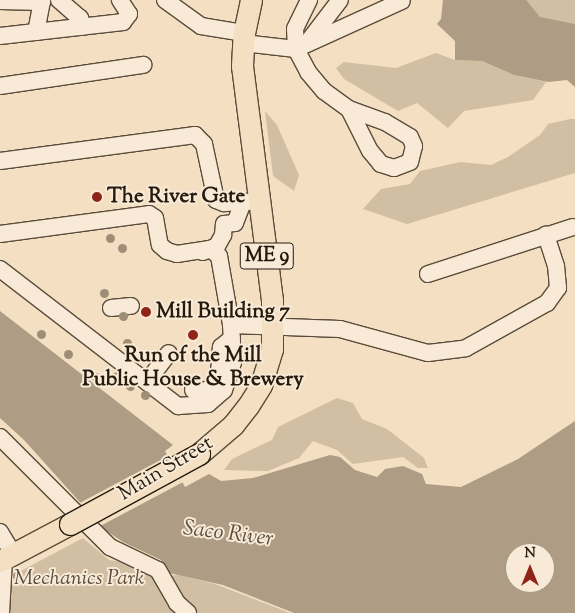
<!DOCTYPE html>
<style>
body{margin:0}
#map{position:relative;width:575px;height:613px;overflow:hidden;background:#f4dfc2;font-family:"Sorts Mill Goudy",serif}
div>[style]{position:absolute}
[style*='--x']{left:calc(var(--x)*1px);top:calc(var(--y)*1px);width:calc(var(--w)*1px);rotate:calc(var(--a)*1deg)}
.green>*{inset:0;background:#d1bea3}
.water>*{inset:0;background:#ae9c84}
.pier>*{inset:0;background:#f4dfc2;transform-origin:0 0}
.roads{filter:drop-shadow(1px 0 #594c3a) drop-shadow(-1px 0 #594c3a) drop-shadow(0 1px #594c3a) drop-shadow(0 -1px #594c3a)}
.minor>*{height:16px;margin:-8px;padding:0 8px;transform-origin:8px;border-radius:8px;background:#f8ead7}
.major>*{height:21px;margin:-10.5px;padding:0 10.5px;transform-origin:10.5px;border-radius:10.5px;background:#f4dfc2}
.bridges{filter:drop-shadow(1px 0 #251b0d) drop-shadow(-1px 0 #251b0d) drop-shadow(0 1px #251b0d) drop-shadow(0 -1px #251b0d)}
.major-bridge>*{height:21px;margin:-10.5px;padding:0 10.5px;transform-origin:10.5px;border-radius:10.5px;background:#f4dfc2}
.trees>*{width:9px;height:9px;margin:-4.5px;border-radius:50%;background:#9f8e77}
.dots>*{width:14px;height:14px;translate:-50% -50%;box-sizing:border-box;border:2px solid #f8ead7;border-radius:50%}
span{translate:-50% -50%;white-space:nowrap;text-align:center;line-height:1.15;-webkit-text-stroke:4px #f8ead7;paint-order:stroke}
.shield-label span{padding:1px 4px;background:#f8ead7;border:1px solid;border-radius:4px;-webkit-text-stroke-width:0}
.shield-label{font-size:20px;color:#251b0d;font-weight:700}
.poi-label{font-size:21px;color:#251b0d;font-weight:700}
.left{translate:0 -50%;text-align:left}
.street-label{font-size:21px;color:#251b0d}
.park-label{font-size:21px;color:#594c3a;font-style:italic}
.water-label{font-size:22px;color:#5c4f3d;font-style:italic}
.north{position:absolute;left:505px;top:543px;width:50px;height:50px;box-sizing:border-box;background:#f8ead7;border:1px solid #a49786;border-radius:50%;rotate:0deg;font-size:14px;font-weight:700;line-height:20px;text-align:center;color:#251b0d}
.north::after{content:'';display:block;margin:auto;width:18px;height:22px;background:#8f2418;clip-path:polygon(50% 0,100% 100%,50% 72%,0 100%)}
</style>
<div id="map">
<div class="green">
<i style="clip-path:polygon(520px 0,575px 0,575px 26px,539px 19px)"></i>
<i style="clip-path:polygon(436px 53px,455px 60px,482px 61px,514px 75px,546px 82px,533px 100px,464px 111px,448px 128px,417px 103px,398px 111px,344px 79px,336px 68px,344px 62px,396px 68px)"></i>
<i style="clip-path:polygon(265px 111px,277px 125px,299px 175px,294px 191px,273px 176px)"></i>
<i style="clip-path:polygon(570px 119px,575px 119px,575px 173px,407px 224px,363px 209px,381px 189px,410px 184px,420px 171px,460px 162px,491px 165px,508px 157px,540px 135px,548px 124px)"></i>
<i style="clip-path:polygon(337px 398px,353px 403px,362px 419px,387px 429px,424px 458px,428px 468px,418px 468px,403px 457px,353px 464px,337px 450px,313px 441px,299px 458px,268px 471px,224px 470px,232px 459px,272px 440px,278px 427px)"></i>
<i style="clip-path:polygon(83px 538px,109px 560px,122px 562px,155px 577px,179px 575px,215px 584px,290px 613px,8px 613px,8px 596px,17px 573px)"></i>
</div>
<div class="water">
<i style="clip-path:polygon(443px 0,526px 0,540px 17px,575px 24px,575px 87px,567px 80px,548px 82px,514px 75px,482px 61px,455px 60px,455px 41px,437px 24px,441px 19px)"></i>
<i style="clip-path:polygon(evenodd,0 311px,173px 445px,165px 451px,185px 487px,209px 474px,221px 481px,253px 478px,330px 455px,340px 457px,355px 470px,377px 477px,385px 469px,403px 466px,422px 474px,426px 484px,461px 487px,518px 459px,575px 421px,575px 613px,294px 613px,223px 585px,169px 573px,161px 560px,123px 542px,105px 530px,24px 440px,0 418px,0 311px,515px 553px,545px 553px,545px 583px,515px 583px,515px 553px)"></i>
</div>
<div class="pier">
<i style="left:170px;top:455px;width:30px;height:105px;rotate:62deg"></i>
</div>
<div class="roads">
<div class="minor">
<i style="--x:59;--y:0;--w:28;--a:41"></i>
<i style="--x:80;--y:18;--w:9;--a:72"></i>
<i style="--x:165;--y:0;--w:44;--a:35.8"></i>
<i style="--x:201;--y:26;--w:44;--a:9.2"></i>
<i style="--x:309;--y:0;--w:32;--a:116"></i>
<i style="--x:295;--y:29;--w:20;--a:87"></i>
<i style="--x:296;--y:49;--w:26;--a:62"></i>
<i style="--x:308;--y:72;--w:25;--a:50"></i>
<i style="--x:324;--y:91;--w:31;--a:36"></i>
<i style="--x:349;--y:109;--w:38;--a:20"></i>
<i style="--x:385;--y:122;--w:29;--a:31"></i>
<i style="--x:410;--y:137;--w:10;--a:66"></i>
<i style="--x:414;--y:146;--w:16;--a:104"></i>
<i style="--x:410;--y:162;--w:17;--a:159"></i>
<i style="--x:394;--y:168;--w:14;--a:-163"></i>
<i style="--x:381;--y:164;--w:17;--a:-130"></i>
<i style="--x:370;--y:151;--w:47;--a:-116.6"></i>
<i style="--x:0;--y:1;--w:42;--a:1.4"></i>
<i style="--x:36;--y:32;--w:33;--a:-79"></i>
<i style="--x:0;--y:36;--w:124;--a:-6.5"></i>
<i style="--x:123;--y:22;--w:10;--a:-53"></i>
<i style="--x:129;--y:14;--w:17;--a:-123"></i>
<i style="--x:243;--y:43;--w:53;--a:6.5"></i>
<i style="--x:296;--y:49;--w:116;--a:-24.4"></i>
<i style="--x:307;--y:43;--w:54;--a:-52.5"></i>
<i style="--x:0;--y:86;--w:145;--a:-8.4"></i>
<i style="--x:0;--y:161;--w:197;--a:-7.6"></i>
<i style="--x:195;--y:135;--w:13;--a:45"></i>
<i style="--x:204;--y:144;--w:57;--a:77.9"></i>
<i style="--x:216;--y:200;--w:9;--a:21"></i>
<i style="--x:224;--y:203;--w:35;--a:-3"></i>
<i style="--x:0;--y:234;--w:150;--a:-7.6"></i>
<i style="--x:149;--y:214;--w:7;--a:34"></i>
<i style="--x:155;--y:218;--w:27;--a:80"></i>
<i style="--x:160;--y:245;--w:9;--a:41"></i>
<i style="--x:167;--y:251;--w:10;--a:17"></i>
<i style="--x:177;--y:254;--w:33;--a:-9"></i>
<i style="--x:210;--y:249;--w:11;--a:38"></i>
<i style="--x:219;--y:256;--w:70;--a:80.1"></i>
<i style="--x:231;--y:325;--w:109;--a:2.1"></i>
<i style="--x:340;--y:329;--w:91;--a:15.3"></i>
<i style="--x:428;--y:353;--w:38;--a:-7"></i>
<i style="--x:466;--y:348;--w:93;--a:-29.1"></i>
<i style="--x:547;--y:303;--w:19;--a:-54"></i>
<i style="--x:558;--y:288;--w:22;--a:-95"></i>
<i style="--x:556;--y:266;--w:33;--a:-108"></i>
<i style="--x:203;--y:252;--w:15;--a:-23"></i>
<i style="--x:217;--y:246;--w:13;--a:-61"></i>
<i style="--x:223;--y:235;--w:11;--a:-85"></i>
<i style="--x:224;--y:224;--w:11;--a:-5"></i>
<i style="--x:235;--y:223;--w:22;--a:-69"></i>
<i style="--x:0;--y:269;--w:225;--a:37.6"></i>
<i style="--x:178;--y:406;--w:30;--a:-4"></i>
<i style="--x:208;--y:404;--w:21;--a:-41"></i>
<i style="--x:224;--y:390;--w:29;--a:-72"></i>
<i style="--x:233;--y:362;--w:37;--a:-93"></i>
<i style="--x:428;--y:274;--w:152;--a:-18"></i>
<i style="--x:111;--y:308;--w:20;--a:-6"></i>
<i style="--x:147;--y:382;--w:36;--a:-53"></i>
<i style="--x:193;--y:390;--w:12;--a:5"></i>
<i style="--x:205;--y:391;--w:9;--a:-32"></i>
<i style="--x:213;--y:386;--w:13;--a:-63"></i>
<i style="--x:219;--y:374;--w:27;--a:-86"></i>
<i style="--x:221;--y:347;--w:14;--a:-39"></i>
<i style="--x:0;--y:437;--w:156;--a:45"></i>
<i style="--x:110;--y:547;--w:53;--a:25.6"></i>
<i style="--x:158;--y:570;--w:38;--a:60"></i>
<i style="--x:177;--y:603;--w:15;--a:42"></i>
<i style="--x:0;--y:532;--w:26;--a:59"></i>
<i style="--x:1;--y:613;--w:54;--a:-86.8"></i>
</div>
<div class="major">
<i style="--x:199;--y:454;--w:45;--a:-40.5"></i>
<i style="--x:233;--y:425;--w:24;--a:-52"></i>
<i style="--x:248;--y:406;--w:25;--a:-58"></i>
<i style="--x:261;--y:385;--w:38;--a:-73"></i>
<i style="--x:272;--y:349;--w:49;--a:-90"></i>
<i style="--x:272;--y:300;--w:236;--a:-97.3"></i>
<i style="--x:242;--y:66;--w:33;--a:-87"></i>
<i style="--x:244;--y:33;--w:34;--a:-78"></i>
<i style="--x:0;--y:561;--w:79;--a:-27.9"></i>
</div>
</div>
<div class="bridges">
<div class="major-bridge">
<i style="--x:70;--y:524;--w:147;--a:-28.5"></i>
</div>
</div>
<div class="trees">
<i style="left:110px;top:238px"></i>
<i style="left:122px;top:248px"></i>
<i style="left:104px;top:293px"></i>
<i style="left:123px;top:316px"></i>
<i style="left:41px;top:334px"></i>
<i style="left:127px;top:343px"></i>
<i style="left:68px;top:354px"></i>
<i style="left:117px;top:376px"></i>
<i style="left:96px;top:377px"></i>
<i style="left:130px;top:386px"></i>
<i style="left:145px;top:395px"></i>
<i style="left:17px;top:576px"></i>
</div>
<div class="dots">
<i style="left:97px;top:197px;background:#8f2418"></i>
<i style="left:146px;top:312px;background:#8f2418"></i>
<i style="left:193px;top:335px;background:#8f2418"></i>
</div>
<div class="shield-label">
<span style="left:267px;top:256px">ME 9</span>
</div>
<div class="poi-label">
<span class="left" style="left:107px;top:197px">The River Gate</span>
<span class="left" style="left:156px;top:312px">Mill Building 7</span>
<span style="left:193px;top:368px">Run of the Mill<br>Public House &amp; Brewery</span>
</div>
<div class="street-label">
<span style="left:166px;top:469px;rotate:-31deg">Main Street</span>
</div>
<div class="park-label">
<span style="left:79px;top:579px">Mechanics Park</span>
</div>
<div class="water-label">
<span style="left:228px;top:535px;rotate:7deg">Saco River</span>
</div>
<div class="north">N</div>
</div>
